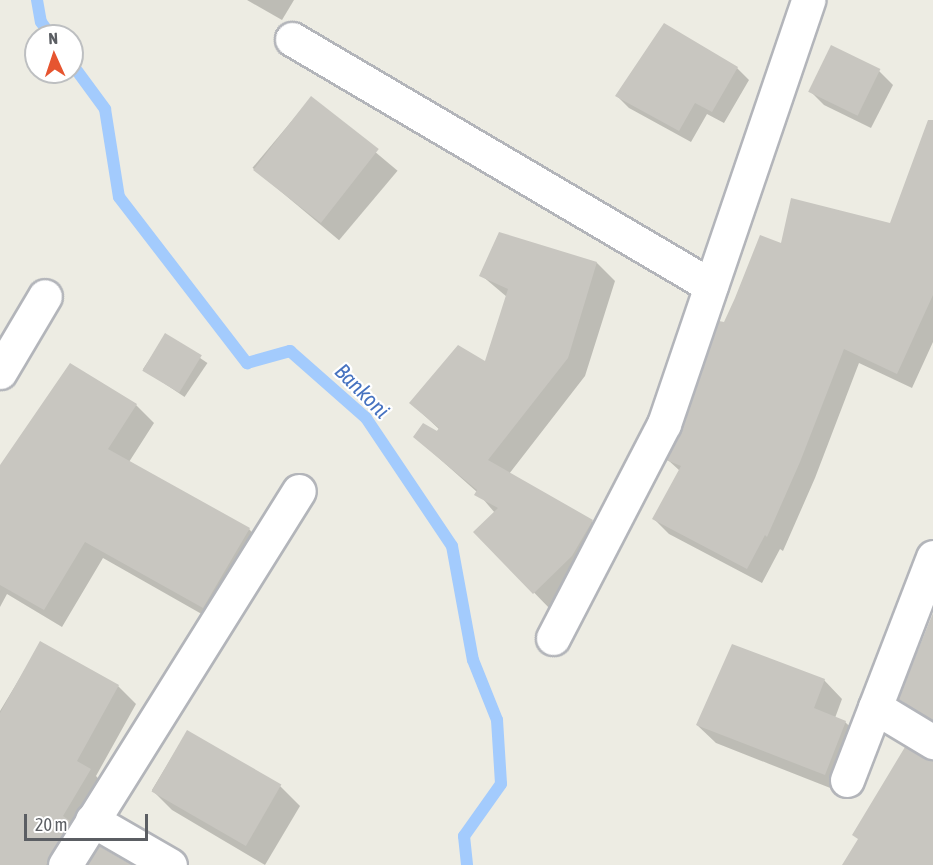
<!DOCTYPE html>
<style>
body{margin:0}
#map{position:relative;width:933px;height:865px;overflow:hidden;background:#edece3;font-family:"Asap Condensed",sans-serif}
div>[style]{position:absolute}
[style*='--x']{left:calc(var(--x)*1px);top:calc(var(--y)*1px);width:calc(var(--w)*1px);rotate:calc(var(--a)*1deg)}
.shadow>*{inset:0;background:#0003;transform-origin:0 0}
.stream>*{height:12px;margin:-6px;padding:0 6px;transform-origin:6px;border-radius:6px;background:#a3cbfd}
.building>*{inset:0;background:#c8c6c0;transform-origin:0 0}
.roads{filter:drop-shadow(2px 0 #b3b5ba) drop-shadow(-2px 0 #b3b5ba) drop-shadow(0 2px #b3b5ba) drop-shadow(0 -2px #b3b5ba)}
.minor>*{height:33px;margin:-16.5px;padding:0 16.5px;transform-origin:16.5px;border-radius:16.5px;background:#fff}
span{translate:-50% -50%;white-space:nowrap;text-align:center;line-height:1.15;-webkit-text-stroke:4.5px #fff;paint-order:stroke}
.water-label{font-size:22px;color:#4672c0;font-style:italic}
.north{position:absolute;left:24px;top:24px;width:60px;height:60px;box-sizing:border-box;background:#fff;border:2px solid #bdbfc1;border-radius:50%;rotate:357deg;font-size:16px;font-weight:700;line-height:24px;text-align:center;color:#5b5e63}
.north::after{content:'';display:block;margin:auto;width:21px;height:27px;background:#e65530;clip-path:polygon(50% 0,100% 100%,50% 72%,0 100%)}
.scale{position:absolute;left:24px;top:814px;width:124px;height:27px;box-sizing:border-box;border:3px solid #5b5e63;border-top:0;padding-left:8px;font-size:18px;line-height:21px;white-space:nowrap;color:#5b5e63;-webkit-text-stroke:4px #fff;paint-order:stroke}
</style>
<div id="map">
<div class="shadow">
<i style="clip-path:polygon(247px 0,294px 0,282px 20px)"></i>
<i style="clip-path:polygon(737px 68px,749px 80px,724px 123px,707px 114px,691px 142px,629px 108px,617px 96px)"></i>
<i style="clip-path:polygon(879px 71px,893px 85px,871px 128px,824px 105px,810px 91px)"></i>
<i style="left:311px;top:98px;width:113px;height:91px;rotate:40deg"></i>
<i style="clip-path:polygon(933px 170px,933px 342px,912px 388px,859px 363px,815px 478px,783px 551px,780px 549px,762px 583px,669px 534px,654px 519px,680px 471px,668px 460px,724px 324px,782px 245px,891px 225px)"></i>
<i style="clip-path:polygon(597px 263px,615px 281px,585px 376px,509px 474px,592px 521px,610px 539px,552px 611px,475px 532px,495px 513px,477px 492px,415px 437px,440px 430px,411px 403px,486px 363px,507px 297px,481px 275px)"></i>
<i style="left:166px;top:335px;width:50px;height:41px;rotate:34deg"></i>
<i style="clip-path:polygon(136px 405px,154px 423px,129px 462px,249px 529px,266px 547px,221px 625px,103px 558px,62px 627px,7px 594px,0 607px,0 468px)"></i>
<i style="clip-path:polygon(933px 616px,933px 726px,900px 699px)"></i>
<i style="clip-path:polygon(41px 643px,118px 686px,136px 704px,96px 776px,107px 788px,71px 865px,0 865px,0 711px)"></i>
<i style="clip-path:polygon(824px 680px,842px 699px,835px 718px,845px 722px,864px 740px,843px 793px,716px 743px,697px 725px)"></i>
<i style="clip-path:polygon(187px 732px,280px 786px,300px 806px,265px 865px,172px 810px,152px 790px)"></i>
</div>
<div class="stream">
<i style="--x:37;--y:0;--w:22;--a:80"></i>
<i style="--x:41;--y:22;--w:17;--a:54"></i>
<i style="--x:72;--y:64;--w:56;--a:53.7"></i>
<i style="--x:105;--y:109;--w:89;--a:81"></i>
<i style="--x:119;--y:197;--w:210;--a:52.4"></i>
<i style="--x:247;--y:363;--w:45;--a:-15.6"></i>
<i style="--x:290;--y:351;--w:101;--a:41.4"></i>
<i style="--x:366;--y:418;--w:154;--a:56.1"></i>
<i style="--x:452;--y:546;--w:116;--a:79.6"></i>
<i style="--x:473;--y:660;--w:65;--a:68.2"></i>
<i style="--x:497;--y:720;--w:64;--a:86.4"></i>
<i style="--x:501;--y:784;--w:64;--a:125.4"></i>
<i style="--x:464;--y:836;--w:29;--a:84"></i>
</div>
<div class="building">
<i style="clip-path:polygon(664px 23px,738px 67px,712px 112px,695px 103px,679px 131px,615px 96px)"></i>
<i style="left:831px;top:45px;width:55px;height:52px;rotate:26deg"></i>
<i style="left:311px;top:96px;width:86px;height:94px;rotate:38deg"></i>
<i style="clip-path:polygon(928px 120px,933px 120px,933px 295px,897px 374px,844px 349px,800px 462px,767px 537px,765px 535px,747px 569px,652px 519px,681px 466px,666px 460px,682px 430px,719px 321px,724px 322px,735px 298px,760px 235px,781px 243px,791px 198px,890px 223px)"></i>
<i style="clip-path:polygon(499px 232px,597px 262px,568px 358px,488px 460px,593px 520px,572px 556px,533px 594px,473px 532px,498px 508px,474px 495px,477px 490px,413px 437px,423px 423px,437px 431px,439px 428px,409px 403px,458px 345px,485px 361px,508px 289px,479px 276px)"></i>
<i style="left:165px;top:333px;width:43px;height:44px;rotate:31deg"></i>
<i style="clip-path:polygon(70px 363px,137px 404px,108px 449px,250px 528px,203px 608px,85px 542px,44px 610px,0 585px,0 465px)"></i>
<i style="clip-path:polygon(933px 613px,933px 720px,898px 699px)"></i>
<i style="clip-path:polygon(40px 641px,119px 685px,77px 761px,91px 769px,63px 816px,70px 821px,46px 865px,0 865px,0 713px)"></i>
<i style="clip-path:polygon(732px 644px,825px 679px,814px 708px,846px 721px,825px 775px,696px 725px)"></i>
<i style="left:187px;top:730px;width:109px;height:71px;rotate:30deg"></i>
<i style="clip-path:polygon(905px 747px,933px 761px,933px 865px,842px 865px,858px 839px,852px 835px)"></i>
<i style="clip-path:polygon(99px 846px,132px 865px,87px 865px)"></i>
</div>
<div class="roads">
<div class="minor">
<i style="--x:292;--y:39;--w:486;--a:30.5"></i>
<i style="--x:0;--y:372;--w:88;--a:-59.4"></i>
<i style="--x:553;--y:638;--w:241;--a:-62.6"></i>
<i style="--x:664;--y:424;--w:448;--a:-71.2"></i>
<i style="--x:875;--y:707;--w:68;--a:31.1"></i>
<i style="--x:847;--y:780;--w:239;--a:-68.9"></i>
<i style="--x:92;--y:820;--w:90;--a:30"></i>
<i style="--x:65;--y:865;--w:441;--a:-58"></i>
</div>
</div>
<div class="water-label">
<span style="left:362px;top:391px;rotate:45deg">Bankoni</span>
</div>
<div class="north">N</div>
<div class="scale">20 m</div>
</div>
